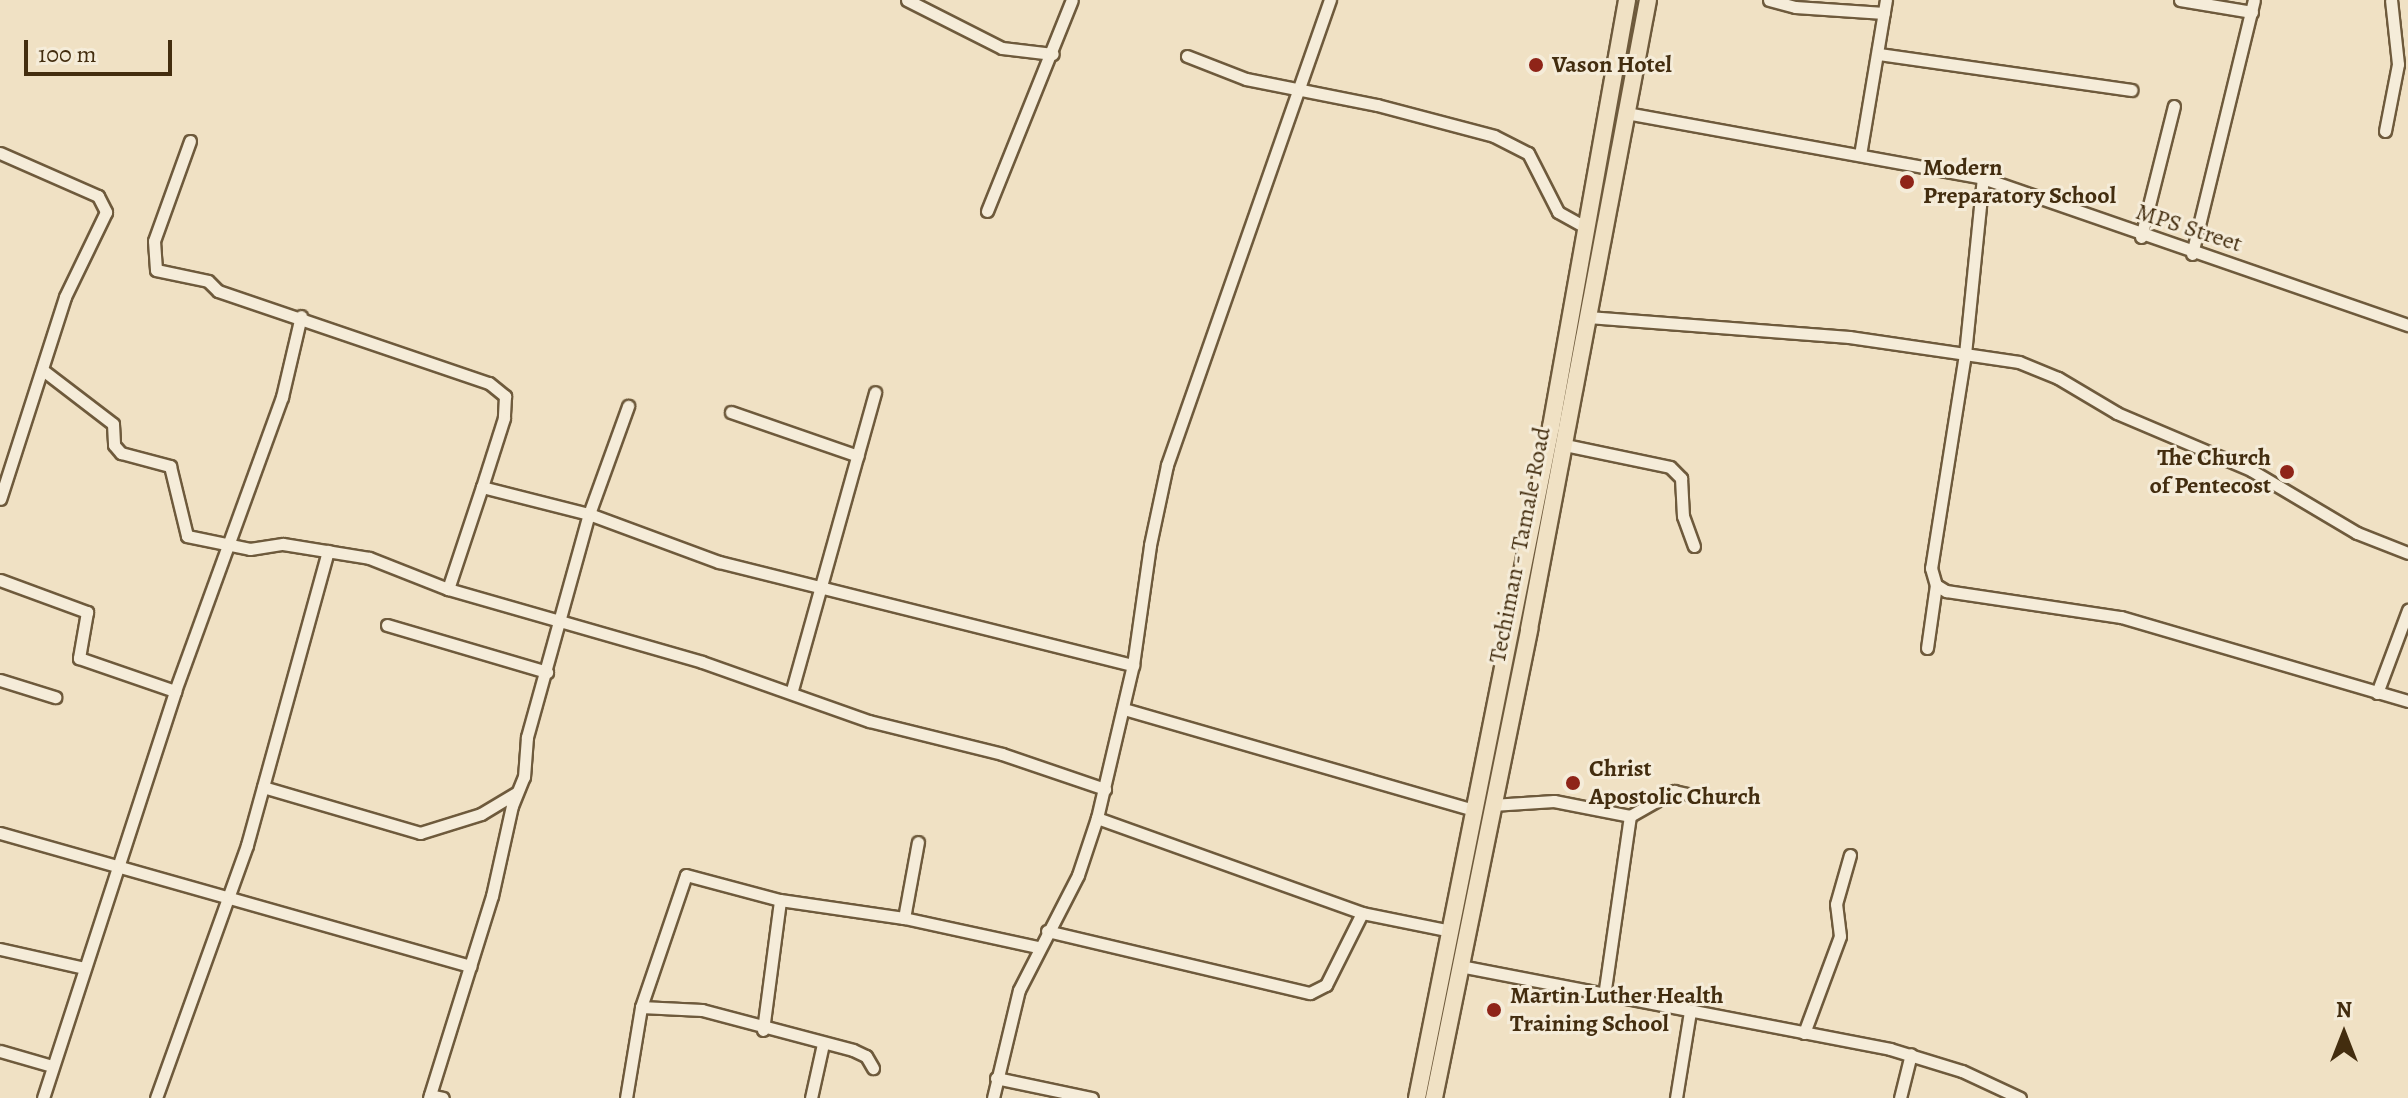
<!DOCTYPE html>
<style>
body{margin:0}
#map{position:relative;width:2408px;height:1098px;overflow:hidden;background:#f0e1c4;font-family:Alegreya,serif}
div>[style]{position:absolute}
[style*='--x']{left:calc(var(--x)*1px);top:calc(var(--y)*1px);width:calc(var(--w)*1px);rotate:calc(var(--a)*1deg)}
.roads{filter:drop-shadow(2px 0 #6e5a3c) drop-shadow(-2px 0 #6e5a3c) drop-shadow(0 2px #6e5a3c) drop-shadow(0 -2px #6e5a3c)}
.minor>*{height:11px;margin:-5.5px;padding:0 5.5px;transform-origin:5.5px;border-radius:5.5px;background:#f5ecd9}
.highway>*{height:16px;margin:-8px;padding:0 8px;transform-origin:8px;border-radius:8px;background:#f0e1c4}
.dots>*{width:22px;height:22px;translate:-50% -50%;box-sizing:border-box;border:4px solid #f5ecd9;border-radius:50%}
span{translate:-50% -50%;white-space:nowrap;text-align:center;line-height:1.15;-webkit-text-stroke:6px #f5ecd9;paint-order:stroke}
.poi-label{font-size:24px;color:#432d0f;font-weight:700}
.left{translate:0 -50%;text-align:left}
.right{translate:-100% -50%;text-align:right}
.street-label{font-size:24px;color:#432d0f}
.north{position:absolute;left:2304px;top:994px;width:80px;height:80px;-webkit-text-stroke:6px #f5ecd9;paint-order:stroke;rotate:0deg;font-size:22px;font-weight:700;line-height:32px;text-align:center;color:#432d0f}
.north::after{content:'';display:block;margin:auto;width:28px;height:36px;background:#432d0f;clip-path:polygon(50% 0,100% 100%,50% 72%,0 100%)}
.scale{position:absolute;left:24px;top:40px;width:148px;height:36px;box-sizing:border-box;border:4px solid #432d0f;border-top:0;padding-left:10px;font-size:24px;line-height:28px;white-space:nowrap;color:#432d0f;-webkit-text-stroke:6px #f5ecd9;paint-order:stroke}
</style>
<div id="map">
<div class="roads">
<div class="minor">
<i style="--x:907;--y:0;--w:106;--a:26.8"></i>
<i style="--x:1002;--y:48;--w:51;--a:6.7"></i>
<i style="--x:1769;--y:0;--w:27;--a:15"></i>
<i style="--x:1795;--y:7;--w:89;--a:3.9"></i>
<i style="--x:2180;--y:0;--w:73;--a:9.5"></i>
<i style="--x:1879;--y:54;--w:255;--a:8.1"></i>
<i style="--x:1187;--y:56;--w:63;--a:21.3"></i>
<i style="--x:1246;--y:79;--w:134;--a:11.2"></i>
<i style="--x:1377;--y:105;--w:121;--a:14.8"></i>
<i style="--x:1494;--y:136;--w:38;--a:27"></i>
<i style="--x:1528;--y:153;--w:66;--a:63"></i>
<i style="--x:1558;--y:212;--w:33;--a:29"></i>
<i style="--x:1626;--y:113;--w:363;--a:10.3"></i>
<i style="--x:1983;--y:178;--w:450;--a:19.1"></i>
<i style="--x:2385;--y:131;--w:68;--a:-79"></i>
<i style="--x:2398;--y:64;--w:64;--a:-96.2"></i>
<i style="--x:190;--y:141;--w:106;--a:109.8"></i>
<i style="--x:154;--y:241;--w:29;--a:86"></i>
<i style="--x:156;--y:270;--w:53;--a:11.9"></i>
<i style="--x:208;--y:281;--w:14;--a:45"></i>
<i style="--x:218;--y:291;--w:286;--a:18.8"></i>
<i style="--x:489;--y:383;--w:21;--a:39"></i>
<i style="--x:505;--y:396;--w:22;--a:93"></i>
<i style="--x:504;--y:418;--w:72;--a:107.7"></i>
<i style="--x:0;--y:153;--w:107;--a:23.7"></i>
<i style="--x:98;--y:196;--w:18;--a:63"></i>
<i style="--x:106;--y:212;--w:94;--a:115.8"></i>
<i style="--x:65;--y:297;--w:212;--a:107.8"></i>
<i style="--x:1860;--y:155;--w:157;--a:-80.5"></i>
<i style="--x:987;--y:211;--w:227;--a:-68.1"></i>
<i style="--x:2141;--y:237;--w:135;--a:-75.9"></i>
<i style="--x:2192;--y:254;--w:261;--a:-76.3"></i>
<i style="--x:1588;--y:317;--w:262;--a:4.4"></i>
<i style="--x:1849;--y:337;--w:117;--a:8.3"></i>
<i style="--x:1965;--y:354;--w:177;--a:-84.2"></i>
<i style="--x:44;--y:371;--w:87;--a:37.5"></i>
<i style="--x:113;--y:424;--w:21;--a:87"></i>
<i style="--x:114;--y:445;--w:11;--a:49"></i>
<i style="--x:121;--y:453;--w:51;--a:14.9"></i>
<i style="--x:170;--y:466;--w:72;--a:76.3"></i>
<i style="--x:187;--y:536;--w:64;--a:11.7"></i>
<i style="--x:250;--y:549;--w:33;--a:-9"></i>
<i style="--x:283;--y:544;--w:87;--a:9.2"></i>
<i style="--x:369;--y:558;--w:85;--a:21.4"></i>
<i style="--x:448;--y:589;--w:264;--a:16"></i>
<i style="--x:702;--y:662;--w:177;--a:19.5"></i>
<i style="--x:869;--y:721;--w:137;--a:13.9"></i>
<i style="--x:1002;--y:754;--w:109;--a:18.8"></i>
<i style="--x:731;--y:412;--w:134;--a:19.1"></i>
<i style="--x:1565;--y:445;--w:107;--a:11.8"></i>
<i style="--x:1670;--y:467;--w:16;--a:45"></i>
<i style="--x:1681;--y:478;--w:38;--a:87"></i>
<i style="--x:1683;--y:516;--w:32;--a:70"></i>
<i style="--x:2408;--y:553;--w:55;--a:-158.6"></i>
<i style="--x:2357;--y:533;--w:123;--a:-149.3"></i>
<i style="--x:2251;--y:470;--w:146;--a:-157"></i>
<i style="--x:2117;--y:413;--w:69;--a:-149.3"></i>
<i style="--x:2058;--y:378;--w:42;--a:-157.7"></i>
<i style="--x:2019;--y:362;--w:55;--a:-171.6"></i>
<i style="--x:1965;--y:354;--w:217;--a:99"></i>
<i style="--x:1931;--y:568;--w:18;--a:74"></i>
<i style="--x:1936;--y:585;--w:12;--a:31"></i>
<i style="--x:1946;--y:591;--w:177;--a:8.5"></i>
<i style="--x:2121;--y:617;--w:299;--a:16.3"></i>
<i style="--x:0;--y:580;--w:93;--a:20.2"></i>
<i style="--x:87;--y:612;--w:47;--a:99.9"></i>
<i style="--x:79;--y:658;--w:102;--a:19"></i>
<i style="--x:448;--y:589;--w:108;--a:-71.6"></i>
<i style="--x:482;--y:487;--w:110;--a:14.2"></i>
<i style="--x:589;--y:514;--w:139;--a:20.3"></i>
<i style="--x:719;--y:562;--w:427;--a:14"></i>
<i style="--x:387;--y:625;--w:167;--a:16.4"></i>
<i style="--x:1927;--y:648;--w:64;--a:-81.9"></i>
<i style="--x:0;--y:680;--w:58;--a:17.2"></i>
<i style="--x:792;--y:690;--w:309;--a:-74.4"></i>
<i style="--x:2377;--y:693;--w:89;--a:-69.5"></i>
<i style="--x:1124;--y:709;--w:364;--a:16.1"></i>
<i style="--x:263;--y:787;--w:164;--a:16.3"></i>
<i style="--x:420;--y:833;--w:64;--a:-17.3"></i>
<i style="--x:481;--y:814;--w:41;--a:-31"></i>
<i style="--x:1492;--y:805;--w:62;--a:-3.7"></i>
<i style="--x:1554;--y:801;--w:77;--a:11.2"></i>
<i style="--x:1630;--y:816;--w:51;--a:-29.6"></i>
<i style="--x:1674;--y:791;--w:22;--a:13"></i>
<i style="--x:1097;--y:818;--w:282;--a:19.7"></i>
<i style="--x:1362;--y:913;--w:91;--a:11.4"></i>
<i style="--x:0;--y:833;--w:489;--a:15.8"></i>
<i style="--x:904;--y:918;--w:77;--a:-79.6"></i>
<i style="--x:1047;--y:931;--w:270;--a:13.3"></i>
<i style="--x:1310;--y:993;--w:18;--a:-27"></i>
<i style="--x:1326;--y:985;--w:80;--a:-63.4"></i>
<i style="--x:0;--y:949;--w:86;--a:12.7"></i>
<i style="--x:1460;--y:966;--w:438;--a:10.9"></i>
<i style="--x:1890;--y:1049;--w:75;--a:17"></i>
<i style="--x:1962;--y:1071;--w:64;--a:25"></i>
<i style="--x:1604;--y:996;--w:182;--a:-81.8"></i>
<i style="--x:641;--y:1007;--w:61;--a:2.8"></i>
<i style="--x:702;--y:1010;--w:156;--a:14.8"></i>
<i style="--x:853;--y:1050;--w:14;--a:25"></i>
<i style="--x:866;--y:1056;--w:14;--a:60"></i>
<i style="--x:763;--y:1030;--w:131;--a:-82.5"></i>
<i style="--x:1804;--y:1033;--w:103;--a:-69.6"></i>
<i style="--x:1840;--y:936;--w:32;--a:-97"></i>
<i style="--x:1836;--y:904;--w:51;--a:-74.1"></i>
<i style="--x:0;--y:1051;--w:54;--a:16.1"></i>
<i style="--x:996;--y:1078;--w:98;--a:11.8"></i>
<i style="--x:430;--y:1095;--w:13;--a:13"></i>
<i style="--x:43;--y:1098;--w:428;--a:-72"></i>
<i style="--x:175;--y:691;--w:313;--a:-70"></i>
<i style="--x:282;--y:397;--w:83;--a:-76.8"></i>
<i style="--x:156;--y:1098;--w:269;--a:-70.2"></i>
<i style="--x:247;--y:845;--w:305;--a:-74.6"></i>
<i style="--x:429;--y:1098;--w:212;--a:-72.7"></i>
<i style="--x:492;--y:896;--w:92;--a:-77.5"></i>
<i style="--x:512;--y:806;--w:31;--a:-68"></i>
<i style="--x:524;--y:777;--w:40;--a:-85.7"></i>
<i style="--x:527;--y:737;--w:231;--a:-74.5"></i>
<i style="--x:589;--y:514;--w:115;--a:-70.1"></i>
<i style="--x:626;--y:1098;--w:92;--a:-80.6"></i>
<i style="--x:641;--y:1007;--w:139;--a:-71.2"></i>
<i style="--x:686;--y:875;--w:97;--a:14.9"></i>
<i style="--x:780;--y:900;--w:125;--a:8.3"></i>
<i style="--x:904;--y:918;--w:136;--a:12.3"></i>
<i style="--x:811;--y:1098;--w:55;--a:-77.5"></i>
<i style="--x:993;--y:1098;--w:111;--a:-76.5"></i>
<i style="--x:1019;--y:990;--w:129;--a:-62.8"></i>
<i style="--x:1078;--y:875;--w:60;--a:-71.6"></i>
<i style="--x:1097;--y:818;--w:157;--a:-76.8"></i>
<i style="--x:1133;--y:665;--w:121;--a:-81.9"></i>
<i style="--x:1150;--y:545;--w:82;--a:-78"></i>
<i style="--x:1167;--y:465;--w:493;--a:-70.7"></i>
<i style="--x:1676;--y:1098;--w:87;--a:-80.8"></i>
<i style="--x:1900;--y:1098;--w:45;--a:-76"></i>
</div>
<div class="highway">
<i style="--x:1417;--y:1098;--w:684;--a:-78.71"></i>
<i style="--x:1551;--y:427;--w:434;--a:-79.9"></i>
<i style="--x:1434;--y:1098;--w:479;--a:-78.5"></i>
<i style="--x:1529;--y:629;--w:640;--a:-79.29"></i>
</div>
</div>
<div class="dots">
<i style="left:1536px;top:65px;background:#8f2418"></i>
<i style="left:1907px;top:182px;background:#8f2418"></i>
<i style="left:2287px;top:472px;background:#8f2418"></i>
<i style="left:1573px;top:783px;background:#8f2418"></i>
<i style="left:1494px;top:1010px;background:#8f2418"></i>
</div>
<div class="poi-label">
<span class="left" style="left:1552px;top:65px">Vason Hotel</span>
<span class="left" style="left:1923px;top:182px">Modern<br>Preparatory School</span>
<span class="right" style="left:2271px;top:472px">The Church<br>of Pentecost</span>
<span class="left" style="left:1589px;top:783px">Christ<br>Apostolic Church</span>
<span class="left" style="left:1510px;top:1010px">Martin Luther Health<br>Training School</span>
</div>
<div class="street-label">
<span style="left:2189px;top:228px;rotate:18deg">MPS Street</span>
<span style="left:1520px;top:545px;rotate:-79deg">Techiman - Tamale Road</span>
</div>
<div class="north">N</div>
<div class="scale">100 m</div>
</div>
